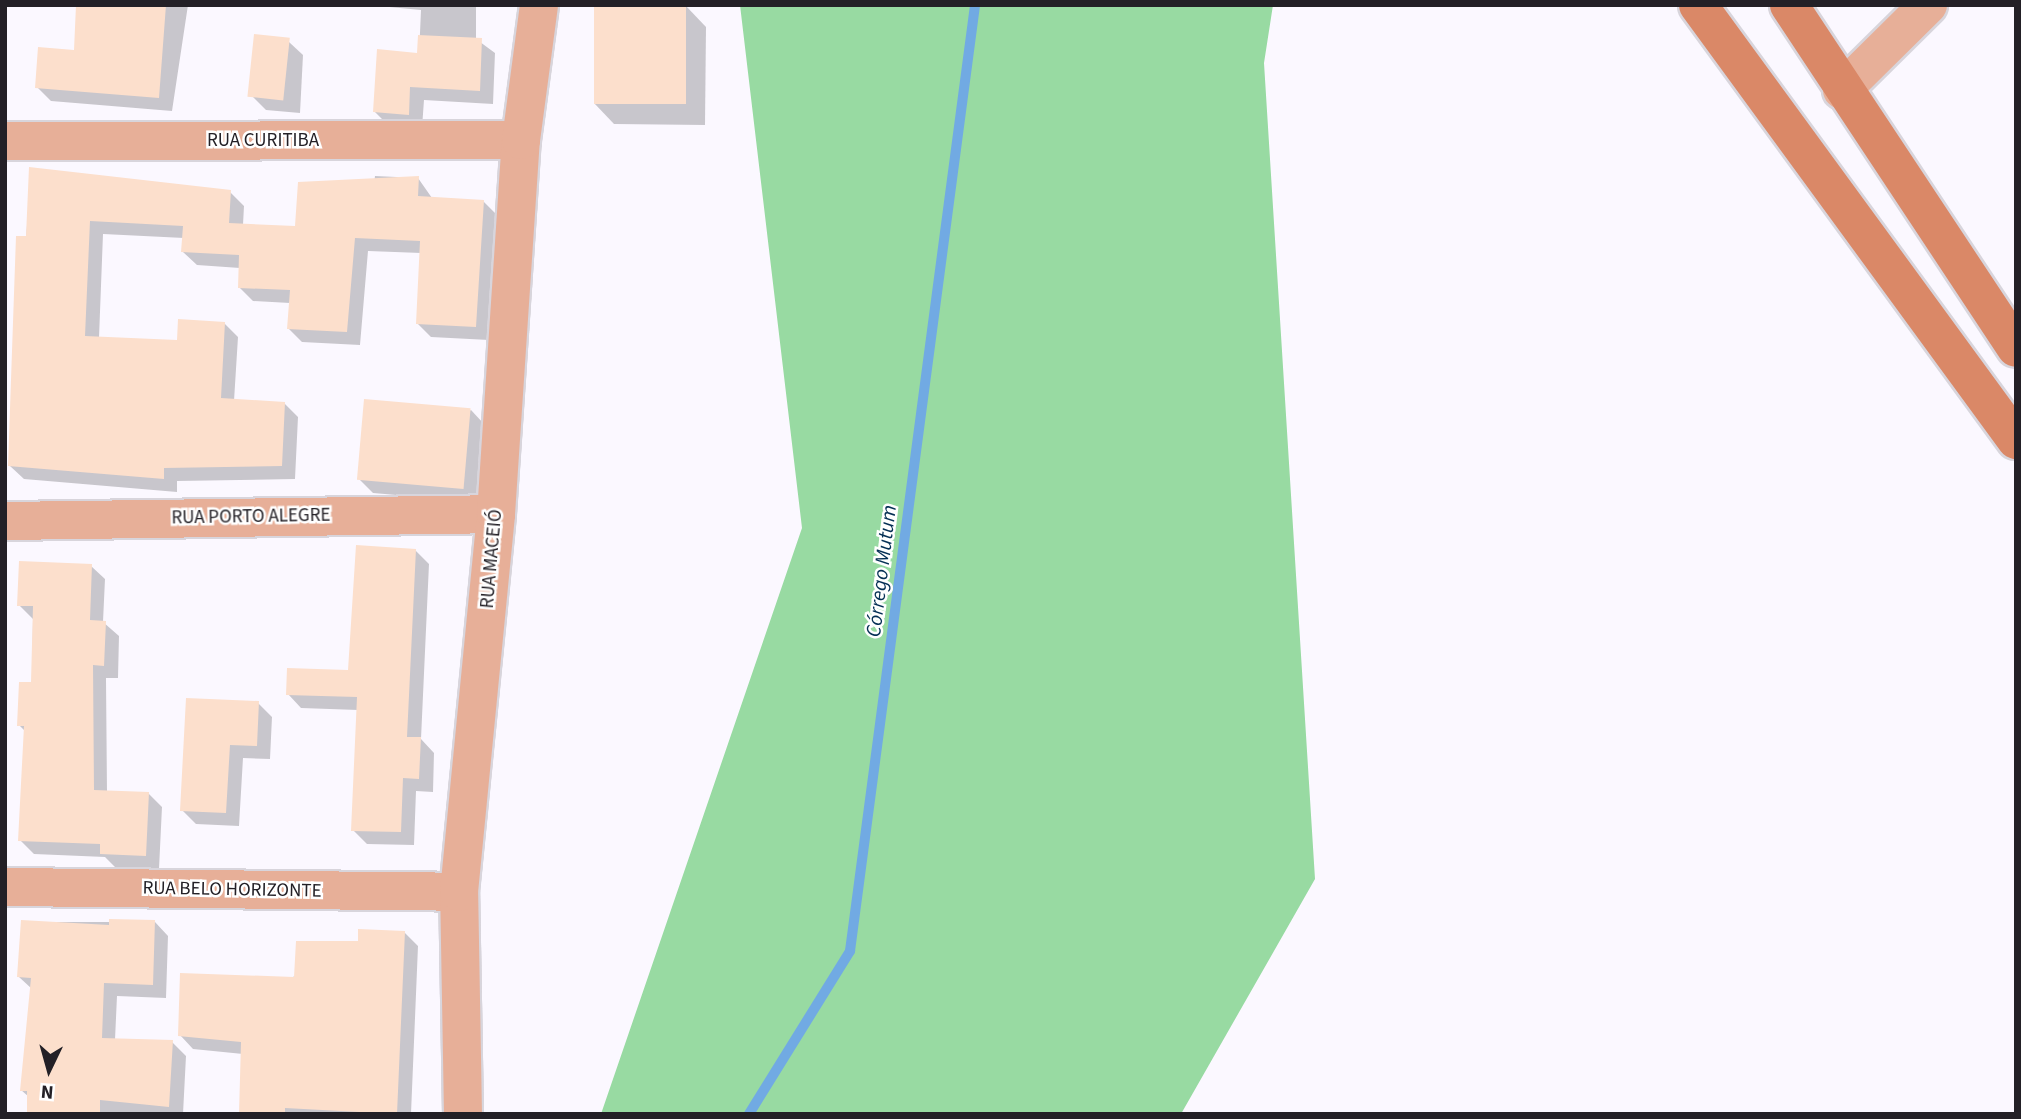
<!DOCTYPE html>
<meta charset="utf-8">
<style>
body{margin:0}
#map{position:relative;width:2021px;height:1119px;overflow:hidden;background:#fbf8ff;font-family:"Source Sans 3",sans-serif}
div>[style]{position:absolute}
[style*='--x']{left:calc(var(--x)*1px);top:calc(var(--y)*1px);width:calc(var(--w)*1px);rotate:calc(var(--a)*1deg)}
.forest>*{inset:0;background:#98daa2}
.shadow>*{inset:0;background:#0003}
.stream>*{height:10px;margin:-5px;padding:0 5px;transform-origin:5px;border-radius:5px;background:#71aae3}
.building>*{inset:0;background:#fcdfcc;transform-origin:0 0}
.roads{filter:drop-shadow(2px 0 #d8d5dc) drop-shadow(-2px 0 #d8d5dc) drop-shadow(0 2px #d8d5dc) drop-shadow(0 -2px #d8d5dc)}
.minor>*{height:38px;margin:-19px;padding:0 19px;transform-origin:19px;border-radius:19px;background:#e7af98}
.secondary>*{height:38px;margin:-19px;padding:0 19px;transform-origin:19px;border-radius:19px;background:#da8867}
span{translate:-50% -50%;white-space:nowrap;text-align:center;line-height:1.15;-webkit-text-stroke:5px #fff;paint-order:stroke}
.street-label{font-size:19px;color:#232026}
.water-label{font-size:21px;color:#042f54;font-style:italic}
.frame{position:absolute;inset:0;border:7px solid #232026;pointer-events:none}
.north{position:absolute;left:14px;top:1035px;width:70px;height:70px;-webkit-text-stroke:5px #fff;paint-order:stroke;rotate:185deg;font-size:19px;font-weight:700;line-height:28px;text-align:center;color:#232026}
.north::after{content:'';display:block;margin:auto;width:24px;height:32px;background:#232026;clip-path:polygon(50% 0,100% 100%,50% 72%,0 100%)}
</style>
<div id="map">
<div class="forest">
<i style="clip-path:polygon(740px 5px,1273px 5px,1264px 63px,1315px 879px,1181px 1114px,601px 1114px,802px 528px)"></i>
</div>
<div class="shadow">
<i style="clip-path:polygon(77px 5px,188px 5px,172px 111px,51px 101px,37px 87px,75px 52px)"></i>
<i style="clip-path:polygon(368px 5px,476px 5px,476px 39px,495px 53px,493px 104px,424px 100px,422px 128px,388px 125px,374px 111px,419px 55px,421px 10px)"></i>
<i style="clip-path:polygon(686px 6px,706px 27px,705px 125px,614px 124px,594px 103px)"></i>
<i style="clip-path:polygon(289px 42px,303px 55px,300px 113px,266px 110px,252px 96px)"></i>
<i style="clip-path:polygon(31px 169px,230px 192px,244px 206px,243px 225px,296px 228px,374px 184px,375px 176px,418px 178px,432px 198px,483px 201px,497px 215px,489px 340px,431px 337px,417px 323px,421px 253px,368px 251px,360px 345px,302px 342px,288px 328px,290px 303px,253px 301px,239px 287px,240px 268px,197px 265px,183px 252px,184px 238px,103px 234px,99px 338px,179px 342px,224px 323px,238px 337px,234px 401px,284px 403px,298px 417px,295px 479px,177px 481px,177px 492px,24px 479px,10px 466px)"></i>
<i style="clip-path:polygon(471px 410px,484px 424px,478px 502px,373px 493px,359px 479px)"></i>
<i style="clip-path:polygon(415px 550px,429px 564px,421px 739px,434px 753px,433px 792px,416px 791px,414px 845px,367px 844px,353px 830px,358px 710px,301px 708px,288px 694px,350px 672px)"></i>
<i style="clip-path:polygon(91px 566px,105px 579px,103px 622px,119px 636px,118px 678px,106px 678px,107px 792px,148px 793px,162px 807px,159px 869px,115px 867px,105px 857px,34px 854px,20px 840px,26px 732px,19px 725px,32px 684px,33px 619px,19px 605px)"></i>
<i style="clip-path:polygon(258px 703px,272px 717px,270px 759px,243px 758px,239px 826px,196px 824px,182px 810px)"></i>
<i style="clip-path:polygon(22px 922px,155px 922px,168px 936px,166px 998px,117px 996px,115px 1040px,172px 1042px,186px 1056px,183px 1114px,28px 1114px,29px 1097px,21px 1090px,32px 989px,19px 977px)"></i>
<i style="clip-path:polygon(404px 932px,418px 946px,411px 1114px,241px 1114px,243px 1054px,193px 1049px,180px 1035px,359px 943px)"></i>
</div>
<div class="stream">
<i style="--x:749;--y:1114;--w:192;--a:-58.2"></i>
<i style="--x:850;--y:951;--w:954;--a:-82.47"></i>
</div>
<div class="building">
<i style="clip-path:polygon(76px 5px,166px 5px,159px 98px,35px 88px,38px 47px,74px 50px)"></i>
<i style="left:594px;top:5px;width:92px;height:99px"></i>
<i style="left:254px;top:34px;width:36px;height:63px;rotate:6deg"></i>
<i style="clip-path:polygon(418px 35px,482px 38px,480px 91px,410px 87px,409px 115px,373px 112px,377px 49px,417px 53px)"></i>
<i style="clip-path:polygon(29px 167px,231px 190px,229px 223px,295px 226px,298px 182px,419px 176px,418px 196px,484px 200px,476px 327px,416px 324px,420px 241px,355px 238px,347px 332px,287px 329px,290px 290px,238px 288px,239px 255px,181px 252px,183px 226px,90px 221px,85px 336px,177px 340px,178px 319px,225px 322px,221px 398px,285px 402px,282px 466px,164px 468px,164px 479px,8px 466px,16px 236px,26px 236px)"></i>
<i style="left:364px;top:399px;width:107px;height:81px;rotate:5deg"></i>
<i style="clip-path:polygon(356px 545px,416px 549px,407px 737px,421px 737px,419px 779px,403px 778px,401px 832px,351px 831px,357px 697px,286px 695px,287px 668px,348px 670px)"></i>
<i style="clip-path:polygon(19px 561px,92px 564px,90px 620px,106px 621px,104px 666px,93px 665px,94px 790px,149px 792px,146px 856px,100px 854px,100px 844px,18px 841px,24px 726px,17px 726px,19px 682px,31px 682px,33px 606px,17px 606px)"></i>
<i style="clip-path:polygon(186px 698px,259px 701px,257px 746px,230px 745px,226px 813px,180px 811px)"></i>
<i style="clip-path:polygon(109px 919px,155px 920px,153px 985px,104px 983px,102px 1038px,173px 1040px,169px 1107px,100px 1100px,100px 1114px,27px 1114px,27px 1091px,20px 1091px,31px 978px,17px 977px,21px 920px,109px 925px)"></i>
<i style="clip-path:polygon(358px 929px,405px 931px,397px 1114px,285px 1108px,285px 1114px,239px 1114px,241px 1042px,178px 1036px,180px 973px,294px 977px,296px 941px,358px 941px)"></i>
</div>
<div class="roads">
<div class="minor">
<i style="--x:1842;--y:90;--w:121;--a:-44.7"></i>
<i style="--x:5;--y:141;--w:516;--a:-0.11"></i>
<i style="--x:5;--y:521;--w:491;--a:-0.8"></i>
<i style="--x:5;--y:887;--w:454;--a:0.6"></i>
<i style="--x:463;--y:1114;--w:222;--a:-91"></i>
<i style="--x:459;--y:892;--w:380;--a:-84.4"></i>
<i style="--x:496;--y:514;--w:375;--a:-86.2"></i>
<i style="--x:521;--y:140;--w:136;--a:-82.4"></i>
</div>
<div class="secondary">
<i style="--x:1698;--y:5;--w:539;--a:53.83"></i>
<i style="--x:1789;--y:5;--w:411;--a:56.5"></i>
</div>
</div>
<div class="street-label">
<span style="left:263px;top:141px">RUA CURITIBA</span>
<span style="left:251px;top:517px;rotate:-1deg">RUA PORTO ALEGRE</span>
<span style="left:492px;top:559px;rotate:-85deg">RUA MACEIÓ</span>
<span style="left:232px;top:890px;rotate:1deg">RUA BELO HORIZONTE</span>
</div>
<div class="water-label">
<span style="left:881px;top:571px;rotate:-83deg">Córrego Mutum</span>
</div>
<div class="frame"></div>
<div class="north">N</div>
</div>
